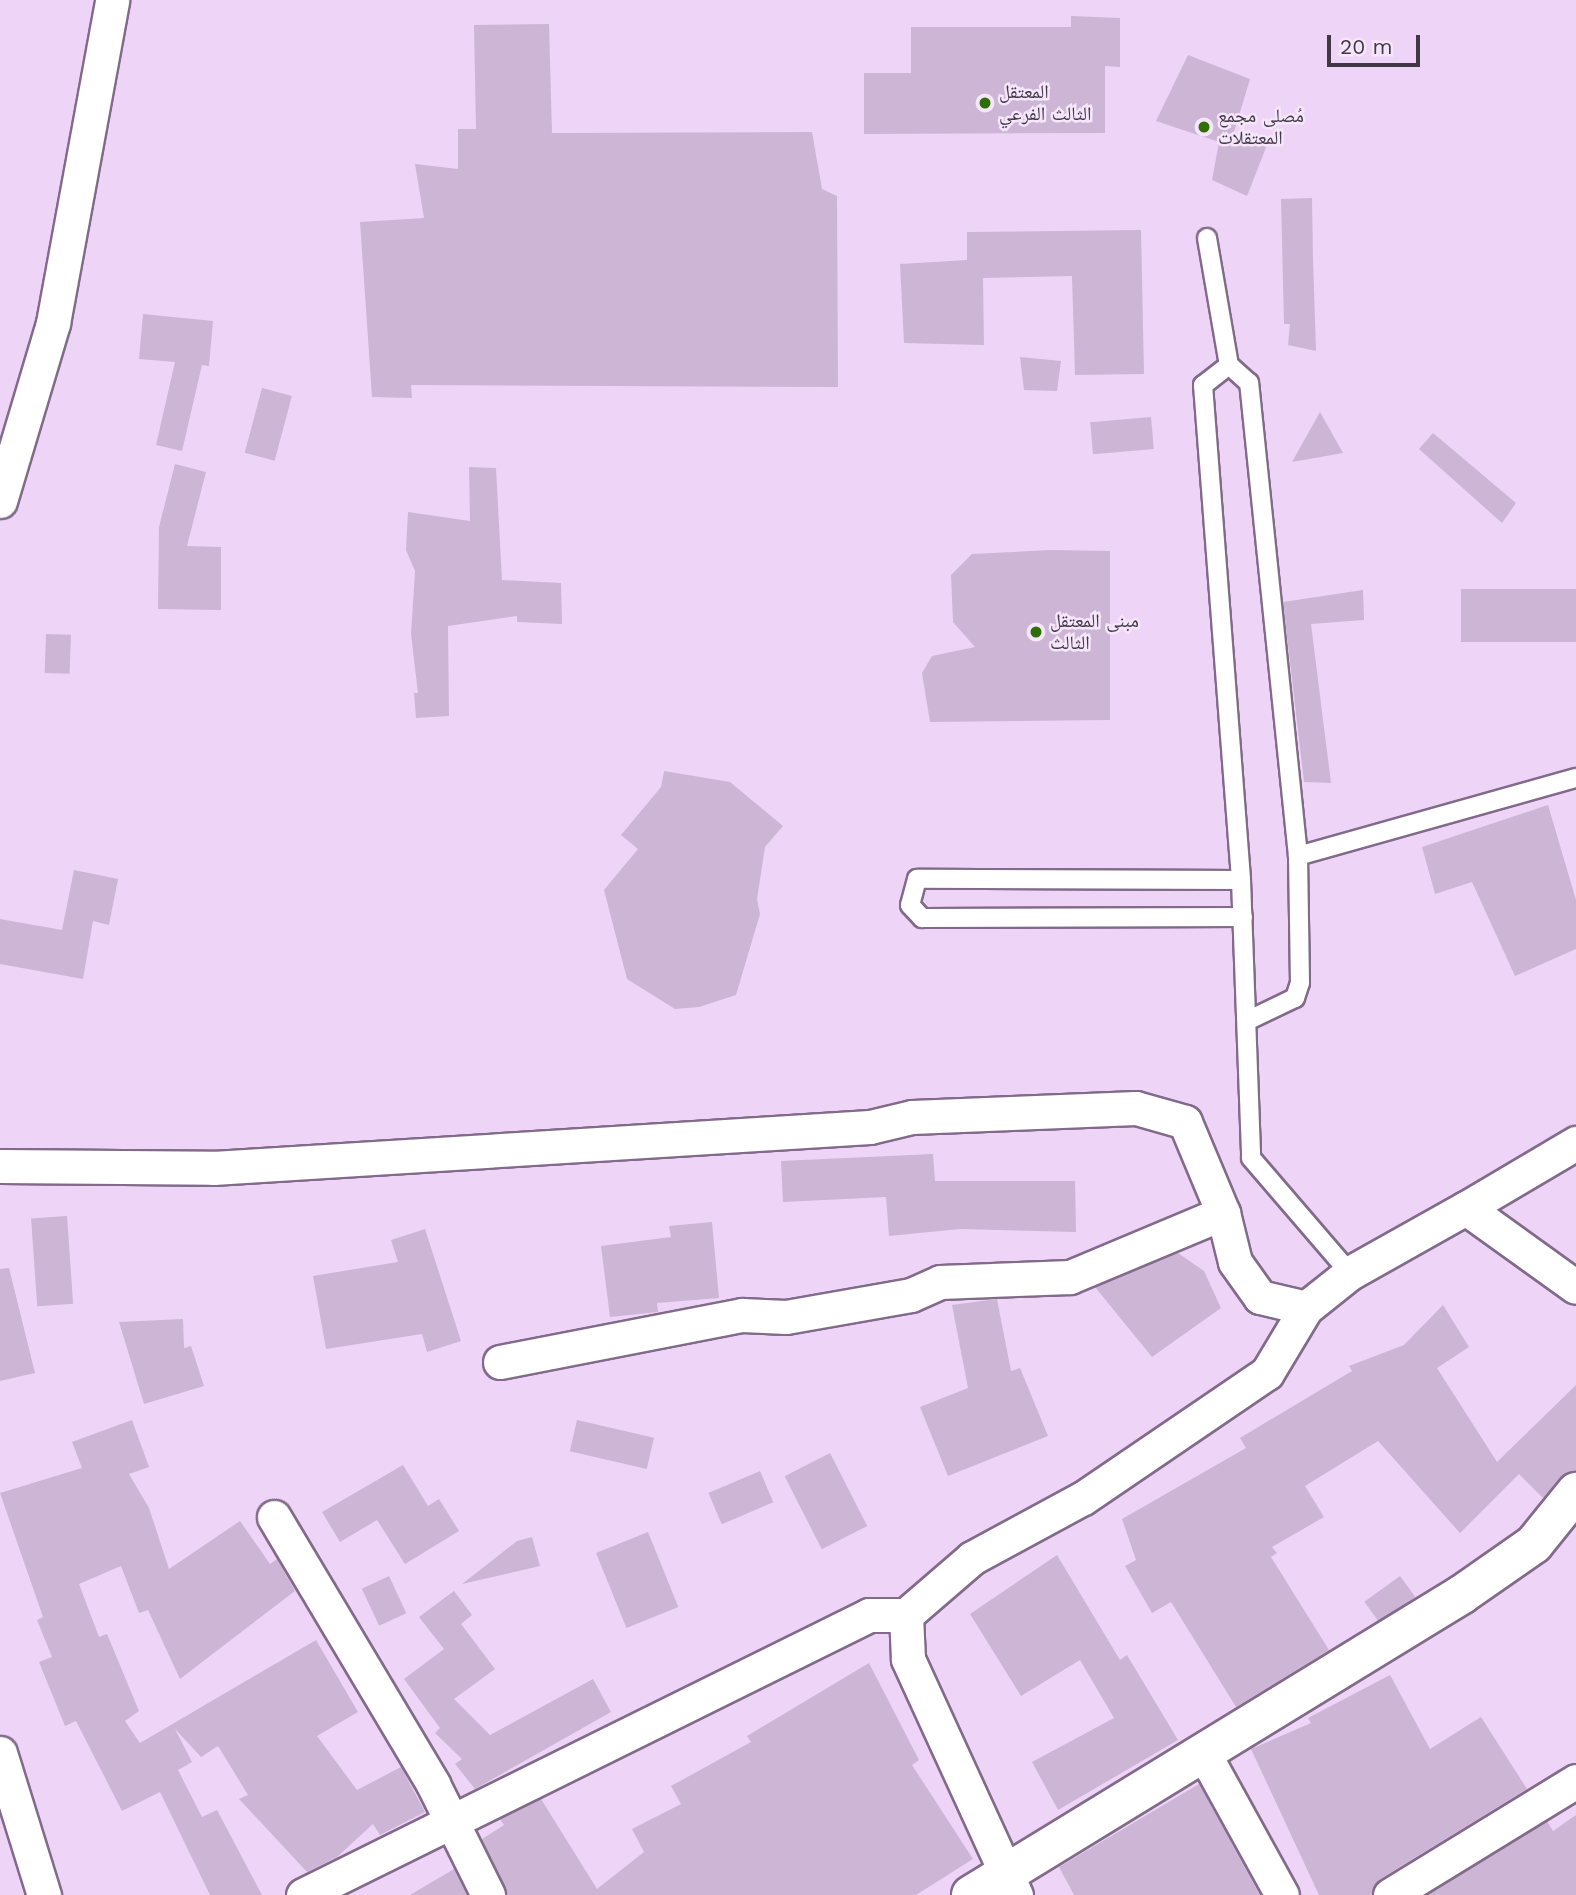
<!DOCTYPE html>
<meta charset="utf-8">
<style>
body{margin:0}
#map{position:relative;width:1576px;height:1895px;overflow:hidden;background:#eed5f7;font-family:"Work Sans","Noto Naskh Arabic",sans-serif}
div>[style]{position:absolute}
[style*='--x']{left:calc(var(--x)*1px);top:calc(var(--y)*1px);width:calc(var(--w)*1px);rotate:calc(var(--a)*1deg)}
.building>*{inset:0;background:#cdb5d6;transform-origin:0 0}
.roads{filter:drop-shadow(2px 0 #826b8a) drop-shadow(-2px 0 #826b8a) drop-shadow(0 2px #826b8a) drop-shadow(0 -2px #826b8a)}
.lane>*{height:18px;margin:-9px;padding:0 9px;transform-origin:9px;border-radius:9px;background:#fff}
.street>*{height:33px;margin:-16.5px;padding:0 16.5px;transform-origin:16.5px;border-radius:16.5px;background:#fff}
.secondary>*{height:38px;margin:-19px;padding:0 19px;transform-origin:19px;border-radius:19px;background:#fff}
.dots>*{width:19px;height:19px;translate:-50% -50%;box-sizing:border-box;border:4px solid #f5e6fb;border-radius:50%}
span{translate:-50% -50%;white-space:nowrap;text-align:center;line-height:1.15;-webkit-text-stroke:5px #f5e6fb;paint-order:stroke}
.poi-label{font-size:19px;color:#413745}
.left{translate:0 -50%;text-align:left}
.scale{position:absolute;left:1327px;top:35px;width:93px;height:32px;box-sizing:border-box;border:4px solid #413745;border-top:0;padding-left:9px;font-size:21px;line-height:24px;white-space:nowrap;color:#413745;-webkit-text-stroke:5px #f5e6fb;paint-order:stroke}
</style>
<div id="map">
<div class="building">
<i style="clip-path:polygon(1071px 16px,1120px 18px,1120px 67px,1105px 66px,1105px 133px,864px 134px,864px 73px,911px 73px,911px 27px,1071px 27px)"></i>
<i style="clip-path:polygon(549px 24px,552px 133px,812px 132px,822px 189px,837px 196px,838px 387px,411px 385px,412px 398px,372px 397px,360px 222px,424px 218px,415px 164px,458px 169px,458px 129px,476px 129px,474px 25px)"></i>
<i style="clip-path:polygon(1188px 55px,1250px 79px,1234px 132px,1267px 145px,1247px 196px,1212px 180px,1219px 142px,1156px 121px)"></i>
<i style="clip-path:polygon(1312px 198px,1313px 259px,1316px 351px,1288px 345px,1290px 324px,1284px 324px,1281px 199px)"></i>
<i style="clip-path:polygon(1141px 230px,1144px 374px,1075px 375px,1072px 276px,983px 278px,984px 345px,904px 343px,900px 264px,967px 260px,967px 232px)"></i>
<i style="clip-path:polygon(143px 314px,213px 321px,209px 366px,202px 365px,182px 451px,156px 445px,175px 362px,139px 359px)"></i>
<i style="clip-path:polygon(1020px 357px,1061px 361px,1057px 391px,1024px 390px)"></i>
<i style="left:262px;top:388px;width:31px;height:67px;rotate:15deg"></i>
<i style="clip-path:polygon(1320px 412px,1343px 453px,1292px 462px)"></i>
<i style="left:1151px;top:417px;width:32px;height:61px;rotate:85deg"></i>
<i style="clip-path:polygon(1433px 433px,1516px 503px,1502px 523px,1419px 449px)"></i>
<i style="clip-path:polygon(175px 464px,206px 472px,187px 546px,221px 547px,221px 610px,158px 609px,159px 527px)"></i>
<i style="clip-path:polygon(469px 467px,496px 468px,502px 580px,561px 583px,562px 624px,517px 622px,517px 616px,448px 626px,449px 716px,416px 718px,414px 693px,418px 693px,411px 634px,415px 571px,406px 550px,408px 512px,470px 521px)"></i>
<i style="clip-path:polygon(1050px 550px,1110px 551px,1110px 720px,930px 722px,922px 673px,932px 656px,975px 647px,953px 622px,951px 575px,972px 554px)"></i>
<i style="left:1576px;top:589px;width:53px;height:115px;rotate:90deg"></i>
<i style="clip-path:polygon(1363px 590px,1364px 620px,1311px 624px,1331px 783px,1304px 782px,1283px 602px)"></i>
<i style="left:46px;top:634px;width:25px;height:39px;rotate:2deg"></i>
<i style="clip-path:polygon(664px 771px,730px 782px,783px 826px,765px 847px,757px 899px,760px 914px,736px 995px,699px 1007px,675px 1009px,627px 979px,604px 890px,638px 849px,621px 835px,661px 787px)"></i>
<i style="clip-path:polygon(1548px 805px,1576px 900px,1576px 949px,1515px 976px,1472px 882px,1435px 894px,1422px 847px)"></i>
<i style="clip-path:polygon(74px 870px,118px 879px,109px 925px,93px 921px,83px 979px,0 964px,0 919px,62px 930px)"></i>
<i style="clip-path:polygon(933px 1154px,935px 1181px,1075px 1181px,1076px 1232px,960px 1229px,889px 1236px,886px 1197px,783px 1202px,781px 1161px)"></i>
<i style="left:67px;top:1216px;width:88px;height:36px;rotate:86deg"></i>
<i style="clip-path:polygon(712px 1222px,719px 1298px,657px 1303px,658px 1312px,610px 1317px,601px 1246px,671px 1237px,669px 1226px)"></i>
<i style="clip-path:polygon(425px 1229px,461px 1341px,427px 1352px,422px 1334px,326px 1349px,313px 1276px,398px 1262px,391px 1240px)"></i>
<i style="clip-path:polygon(1178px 1253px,1204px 1271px,1221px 1308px,1152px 1357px,1095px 1287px)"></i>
<i style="clip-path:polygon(9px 1268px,35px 1373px,0 1381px,0 1269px)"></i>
<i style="clip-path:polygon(997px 1299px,1011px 1371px,1020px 1368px,1048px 1436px,948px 1476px,920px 1407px,968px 1388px,952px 1305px)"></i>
<i style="clip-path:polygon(1443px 1305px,1469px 1347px,1437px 1368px,1497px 1462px,1576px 1385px,1576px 1471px,1559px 1478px,1543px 1498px,1519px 1474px,1460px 1533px,1378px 1441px,1305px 1486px,1324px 1517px,1272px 1547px,1277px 1553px,1271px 1557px,1329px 1650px,1236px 1707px,1171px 1602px,1152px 1613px,1125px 1566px,1136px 1560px,1122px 1519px,1246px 1448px,1240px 1438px,1352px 1371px,1349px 1366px,1404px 1345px)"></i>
<i style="clip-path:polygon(183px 1319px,184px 1348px,191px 1346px,204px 1386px,144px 1404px,119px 1322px)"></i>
<i style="clip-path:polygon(132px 1420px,149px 1467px,129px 1474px,149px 1508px,169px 1569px,240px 1521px,270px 1564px,277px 1559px,295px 1591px,180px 1679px,148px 1610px,139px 1613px,121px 1566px,79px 1584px,99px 1637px,107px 1634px,139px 1711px,125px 1721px,140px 1743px,316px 1640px,358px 1712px,317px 1736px,357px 1790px,401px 1767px,425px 1812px,380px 1835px,373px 1824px,337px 1857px,307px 1872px,239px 1799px,248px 1795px,218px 1746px,201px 1757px,175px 1729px,192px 1762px,178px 1770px,202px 1817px,217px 1810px,262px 1895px,210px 1895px,160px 1792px,122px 1811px,76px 1721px,65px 1726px,39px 1662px,52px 1657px,37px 1620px,43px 1617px,0 1493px,82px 1468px,72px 1442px)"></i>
<i style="left:577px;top:1420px;width:79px;height:32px;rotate:13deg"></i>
<i style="left:830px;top:1453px;width:82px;height:51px;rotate:63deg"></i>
<i style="clip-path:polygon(403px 1465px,428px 1506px,439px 1499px,459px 1531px,405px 1564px,377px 1520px,340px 1542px,322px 1512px)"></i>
<i style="left:760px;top:1471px;width:34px;height:56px;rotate:67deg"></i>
<i style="left:648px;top:1532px;width:81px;height:56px;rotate:68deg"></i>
<i style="clip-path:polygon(532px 1537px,540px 1566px,462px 1584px,517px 1541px)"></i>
<i style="clip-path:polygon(1057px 1555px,1120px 1660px,1127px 1655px,1178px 1740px,1058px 1810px,1032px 1762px,1114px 1718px,1080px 1660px,1021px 1696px,970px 1614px)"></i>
<i style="left:389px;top:1576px;width:41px;height:30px;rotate:65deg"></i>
<i style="left:1400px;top:1576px;width:26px;height:44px;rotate:54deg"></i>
<i style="clip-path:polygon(454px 1591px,472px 1615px,461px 1624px,495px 1669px,454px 1699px,490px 1735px,593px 1679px,611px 1712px,475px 1789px,455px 1764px,462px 1759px,435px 1733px,440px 1728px,404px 1679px,444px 1649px,419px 1617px)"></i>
<i style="clip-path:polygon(869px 1663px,919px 1760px,912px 1765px,973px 1859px,916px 1895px,507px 1895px,482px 1839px,504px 1825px,500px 1819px,541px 1799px,597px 1889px,644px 1852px,632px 1829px,681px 1804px,671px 1786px,751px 1742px,747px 1736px)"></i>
<i style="clip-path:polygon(1390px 1675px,1430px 1749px,1481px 1717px,1527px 1789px,1380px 1879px,1371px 1895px,1319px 1895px,1251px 1749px,1311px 1723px,1308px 1718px)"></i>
<i style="clip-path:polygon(1199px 1784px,1260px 1895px,1074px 1895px,1059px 1867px)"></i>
<i style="clip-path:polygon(1576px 1815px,1576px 1895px,1427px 1895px,1547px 1821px,1553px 1831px)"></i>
<i style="clip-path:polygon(454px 1869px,467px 1895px,410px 1895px)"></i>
</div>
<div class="roads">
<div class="lane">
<i style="--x:1207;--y:238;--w:129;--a:80.2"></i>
<i style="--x:1298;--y:856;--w:289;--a:-15.7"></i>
<i style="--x:1241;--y:880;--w:324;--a:-179.8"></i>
<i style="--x:917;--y:879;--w:27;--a:105"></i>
<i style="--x:910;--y:905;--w:18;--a:47"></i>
<i style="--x:922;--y:918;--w:321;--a:-0.2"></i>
<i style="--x:1249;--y:1020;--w:51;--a:-25.6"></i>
<i style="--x:1295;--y:998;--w:16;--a:-72"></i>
<i style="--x:1300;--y:983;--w:127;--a:-90.9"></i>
<i style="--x:1298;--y:856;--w:476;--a:-95.9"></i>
<i style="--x:1249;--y:383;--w:27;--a:-138"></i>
<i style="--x:1229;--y:365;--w:33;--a:142"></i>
<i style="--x:1203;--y:385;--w:496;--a:85.6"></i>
<i style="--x:1241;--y:880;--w:278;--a:87.9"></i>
<i style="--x:1251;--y:1158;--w:152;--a:49.3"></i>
</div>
<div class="street">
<i style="--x:0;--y:501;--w:186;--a:-73.4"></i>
<i style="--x:53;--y:323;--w:328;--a:-79.6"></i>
<i style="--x:0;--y:1166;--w:213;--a:0.5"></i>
<i style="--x:213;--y:1168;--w:658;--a:-3.57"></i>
<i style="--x:870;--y:1127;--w:43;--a:-13.4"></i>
<i style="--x:912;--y:1117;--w:224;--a:-2.3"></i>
<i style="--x:1136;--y:1108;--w:51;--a:15.9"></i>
<i style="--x:1185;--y:1122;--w:99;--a:67.3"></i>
<i style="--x:1223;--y:1213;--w:50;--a:76.2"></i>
<i style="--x:1235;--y:1262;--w:43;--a:54.5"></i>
<i style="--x:1260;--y:1297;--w:47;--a:13.4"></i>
<i style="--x:1466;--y:1208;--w:128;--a:-30.6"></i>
<i style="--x:500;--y:1362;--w:247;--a:-11"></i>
<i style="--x:742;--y:1315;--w:44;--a:2.6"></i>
<i style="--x:786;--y:1317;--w:127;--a:-10"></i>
<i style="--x:911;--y:1295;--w:32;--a:-24"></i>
<i style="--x:940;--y:1282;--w:130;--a:-2.2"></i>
<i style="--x:1070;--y:1277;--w:166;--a:-22.7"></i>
<i style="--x:274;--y:1517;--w:311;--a:59.2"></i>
<i style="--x:433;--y:1784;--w:124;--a:63.6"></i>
<i style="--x:1203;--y:1752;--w:163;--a:61.1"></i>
<i style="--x:0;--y:1753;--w:149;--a:72.8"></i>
<i style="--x:303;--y:1895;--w:631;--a:-26.32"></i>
<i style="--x:869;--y:1615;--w:37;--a:0"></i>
<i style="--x:1016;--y:1895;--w:260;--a:-114.6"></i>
<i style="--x:908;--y:1659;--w:44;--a:-92.6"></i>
<i style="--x:906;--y:1615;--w:87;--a:-40.8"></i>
<i style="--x:972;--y:1558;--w:126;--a:-28.4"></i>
<i style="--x:1083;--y:1498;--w:222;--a:-34.2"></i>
<i style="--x:1267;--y:1373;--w:76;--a:-59"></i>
<i style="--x:1306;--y:1308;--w:56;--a:-38.5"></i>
<i style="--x:1350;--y:1273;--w:133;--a:-29.3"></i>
<i style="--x:1466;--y:1208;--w:135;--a:35.7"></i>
<i style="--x:1390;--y:1895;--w:218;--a:-31.5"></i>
</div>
<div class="secondary">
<i style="--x:971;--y:1895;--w:575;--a:-31.48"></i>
<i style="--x:1461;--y:1595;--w:89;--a:-34.9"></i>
<i style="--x:1534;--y:1544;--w:67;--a:-51.1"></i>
</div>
</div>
<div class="dots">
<i style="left:985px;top:103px;background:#2f6f03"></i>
<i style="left:1204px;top:127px;background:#2f6f03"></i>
<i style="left:1036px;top:632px;background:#2f6f03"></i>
</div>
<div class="poi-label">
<span class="left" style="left:999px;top:103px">المعتقل<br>الثالث الفرعي</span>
<span class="left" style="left:1218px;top:127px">مُصلى مجمع<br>المعتقلات</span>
<span class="left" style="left:1050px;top:632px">مبنى المعتقل<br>الثالث</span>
</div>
<div class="scale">20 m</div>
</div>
